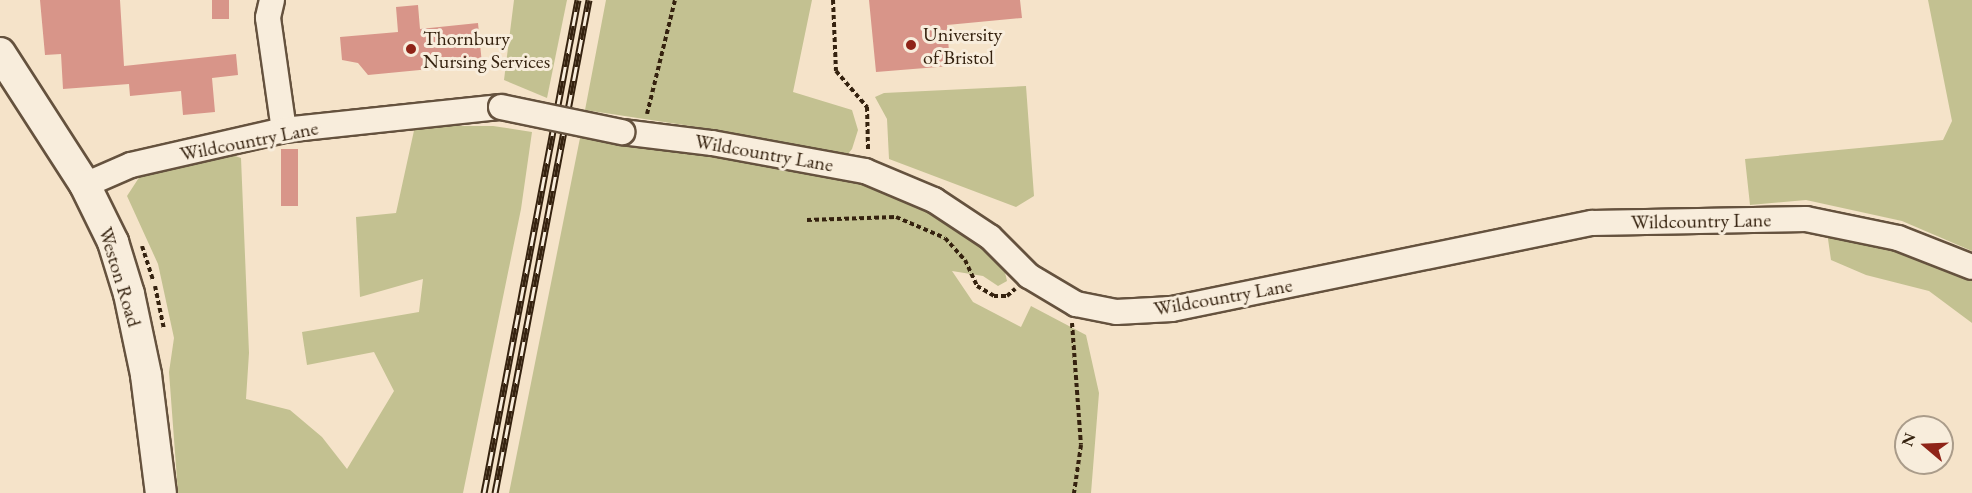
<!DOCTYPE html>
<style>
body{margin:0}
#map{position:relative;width:1972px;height:493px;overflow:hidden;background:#f5e3c9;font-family:"EB Garamond",serif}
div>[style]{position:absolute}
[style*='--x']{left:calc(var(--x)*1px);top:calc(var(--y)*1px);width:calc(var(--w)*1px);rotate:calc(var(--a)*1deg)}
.green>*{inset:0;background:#c3c191}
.building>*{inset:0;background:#d89589;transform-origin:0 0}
.path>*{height:4px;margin-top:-2px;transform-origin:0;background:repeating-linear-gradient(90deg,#35220f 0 4.5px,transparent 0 7.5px)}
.roads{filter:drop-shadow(2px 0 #65523e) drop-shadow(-2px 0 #65523e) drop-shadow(0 2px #65523e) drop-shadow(0 -2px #65523e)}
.minor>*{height:24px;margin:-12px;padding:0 12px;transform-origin:12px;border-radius:12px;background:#f8eddc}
.tertiary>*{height:30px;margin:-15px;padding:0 15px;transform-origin:15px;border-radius:15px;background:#f8eddc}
.rail>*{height:7px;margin-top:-3.5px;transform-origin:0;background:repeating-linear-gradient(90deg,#f8eddc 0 14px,#35220f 0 28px);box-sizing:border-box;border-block:2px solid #35220f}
.bridges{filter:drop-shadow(2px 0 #65523e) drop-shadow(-2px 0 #65523e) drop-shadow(0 2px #65523e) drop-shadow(0 -2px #65523e)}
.minor-bridge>*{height:24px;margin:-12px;padding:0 12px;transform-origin:12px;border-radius:12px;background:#f8eddc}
.dots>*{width:16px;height:16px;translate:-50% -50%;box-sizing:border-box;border:3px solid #f8eddc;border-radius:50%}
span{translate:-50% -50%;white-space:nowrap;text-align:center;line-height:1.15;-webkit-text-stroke:6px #f8eddc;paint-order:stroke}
.poi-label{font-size:20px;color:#35220f}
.left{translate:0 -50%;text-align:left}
.street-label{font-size:20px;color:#35220f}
.north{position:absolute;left:1894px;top:415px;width:60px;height:60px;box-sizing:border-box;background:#f8eddc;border:2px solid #aa9c8a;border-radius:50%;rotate:289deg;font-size:16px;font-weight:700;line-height:24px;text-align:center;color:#35220f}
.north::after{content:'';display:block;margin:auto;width:21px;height:27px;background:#8f2418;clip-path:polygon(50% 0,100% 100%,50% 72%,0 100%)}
</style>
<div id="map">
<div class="green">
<i style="clip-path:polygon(514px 0,567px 0,547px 98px,504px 80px)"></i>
<i style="clip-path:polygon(606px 0,812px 0,793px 92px,852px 110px,858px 130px,852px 149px,847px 155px,836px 155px,730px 132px,585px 110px)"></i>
<i style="clip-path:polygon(1928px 0,1972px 0,1972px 251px,1902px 221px,1806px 200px,1750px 205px,1745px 159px,1943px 140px,1952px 121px)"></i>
<i style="clip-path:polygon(1026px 86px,1034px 196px,1016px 207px,889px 159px,887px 119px,875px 97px,884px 93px)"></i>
<i style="clip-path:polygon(415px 126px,493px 126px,532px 132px,521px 209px,463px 493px,178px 493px,169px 372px,174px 338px,158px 264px,127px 196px,142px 173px,232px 155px,241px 158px,249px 353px,246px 399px,290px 410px,322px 437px,347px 469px,394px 391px,374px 352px,307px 365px,302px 332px,419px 312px,423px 279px,360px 297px,356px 217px,396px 213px)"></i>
<i style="clip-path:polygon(581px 133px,863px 178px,930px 205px,981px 240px,1004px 268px,1007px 281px,998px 286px,983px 276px,952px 271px,973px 302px,1021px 327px,1031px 306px,1086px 335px,1099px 393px,1091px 493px,509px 493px)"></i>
<i style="clip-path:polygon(1827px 232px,1891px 248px,1972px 279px,1972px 323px,1929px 291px,1866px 275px,1831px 260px)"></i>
</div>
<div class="building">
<i style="clip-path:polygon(40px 0,120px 0,124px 66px,236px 54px,238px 75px,212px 78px,215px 112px,183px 115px,181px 91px,130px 96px,129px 84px,63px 89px,61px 54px,45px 55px)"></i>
<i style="left:212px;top:0;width:17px;height:19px"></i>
<i style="clip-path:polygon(869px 0,1020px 0,1022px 18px,947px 25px,950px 66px,876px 72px)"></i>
<i style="clip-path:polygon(418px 5px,420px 29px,478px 23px,482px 64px,368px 75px,358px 63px,342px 60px,340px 37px,398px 32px,396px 7px)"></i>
<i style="left:281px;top:149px;width:17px;height:57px"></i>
</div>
<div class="path">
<i style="--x:833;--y:0;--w:71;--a:87.6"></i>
<i style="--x:836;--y:71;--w:48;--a:49.3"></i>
<i style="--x:867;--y:107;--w:42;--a:88.6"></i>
<i style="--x:647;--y:114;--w:117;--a:-76.2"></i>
<i style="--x:807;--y:220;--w:89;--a:-1.9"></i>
<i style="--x:896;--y:217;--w:53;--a:23.2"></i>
<i style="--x:945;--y:238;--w:30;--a:48"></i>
<i style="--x:965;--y:260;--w:29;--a:65"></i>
<i style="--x:977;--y:286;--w:20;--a:30"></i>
<i style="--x:994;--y:296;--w:13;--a:0"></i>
<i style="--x:1007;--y:296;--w:11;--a:-41"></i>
<i style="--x:142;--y:246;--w:35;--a:72"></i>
<i style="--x:155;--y:286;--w:44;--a:78.2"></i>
<i style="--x:1072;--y:323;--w:122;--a:85.8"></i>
<i style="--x:1081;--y:445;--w:49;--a:98.3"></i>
</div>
<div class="roads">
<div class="minor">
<i style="--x:272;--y:0;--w:18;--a:103"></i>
<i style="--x:268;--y:18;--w:113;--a:81.9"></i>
<i style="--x:622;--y:132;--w:91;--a:7"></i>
<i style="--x:712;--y:143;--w:156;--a:10.4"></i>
<i style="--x:865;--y:171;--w:75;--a:22.8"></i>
<i style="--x:934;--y:200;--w:67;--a:33.5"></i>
<i style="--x:990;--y:237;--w:55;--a:45"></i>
<i style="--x:1029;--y:276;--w:55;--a:30.8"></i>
<i style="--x:1076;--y:304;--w:41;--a:11.3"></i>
<i style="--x:1116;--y:312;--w:56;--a:-3.1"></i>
<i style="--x:1172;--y:309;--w:429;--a:-11.6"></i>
<i style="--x:1592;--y:223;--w:214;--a:-1.1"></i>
<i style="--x:1806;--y:219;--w:94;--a:11.7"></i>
<i style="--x:1898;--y:238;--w:79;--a:21.4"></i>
<i style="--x:85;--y:185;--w:50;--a:-23.5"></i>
<i style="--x:131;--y:165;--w:157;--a:-12.9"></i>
<i style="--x:284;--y:130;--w:218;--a:-6.1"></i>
</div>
<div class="tertiary">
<i style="--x:0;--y:53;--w:157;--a:57.2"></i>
<i style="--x:85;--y:185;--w:64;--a:63.8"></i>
<i style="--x:113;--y:242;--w:54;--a:72.9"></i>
<i style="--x:129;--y:294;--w:83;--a:78.1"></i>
<i style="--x:146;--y:375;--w:119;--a:82.8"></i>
</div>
</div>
<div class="rail">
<i style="--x:484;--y:493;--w:502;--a:-79.21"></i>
<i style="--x:495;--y:493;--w:502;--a:-79.21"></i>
</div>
<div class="bridges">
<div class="minor-bridge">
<i style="--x:501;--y:107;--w:124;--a:11.7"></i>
</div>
</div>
<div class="dots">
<i style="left:911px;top:45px;background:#8f2418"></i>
<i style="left:411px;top:49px;background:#8f2418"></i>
</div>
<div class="poi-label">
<span class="left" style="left:923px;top:46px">University<br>of Bristol</span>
<span class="left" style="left:423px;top:50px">Thornbury<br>Nursing Services</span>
</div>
<div class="street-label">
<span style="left:249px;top:141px;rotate:-11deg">Wildcountry Lane</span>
<span style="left:764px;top:153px;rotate:10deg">Wildcountry Lane</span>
<span style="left:1701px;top:221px;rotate:-1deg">Wildcountry Lane</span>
<span style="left:120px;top:277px;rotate:73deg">Weston Road</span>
<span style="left:1223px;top:297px;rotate:-10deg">Wildcountry Lane</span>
</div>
<div class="north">N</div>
</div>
